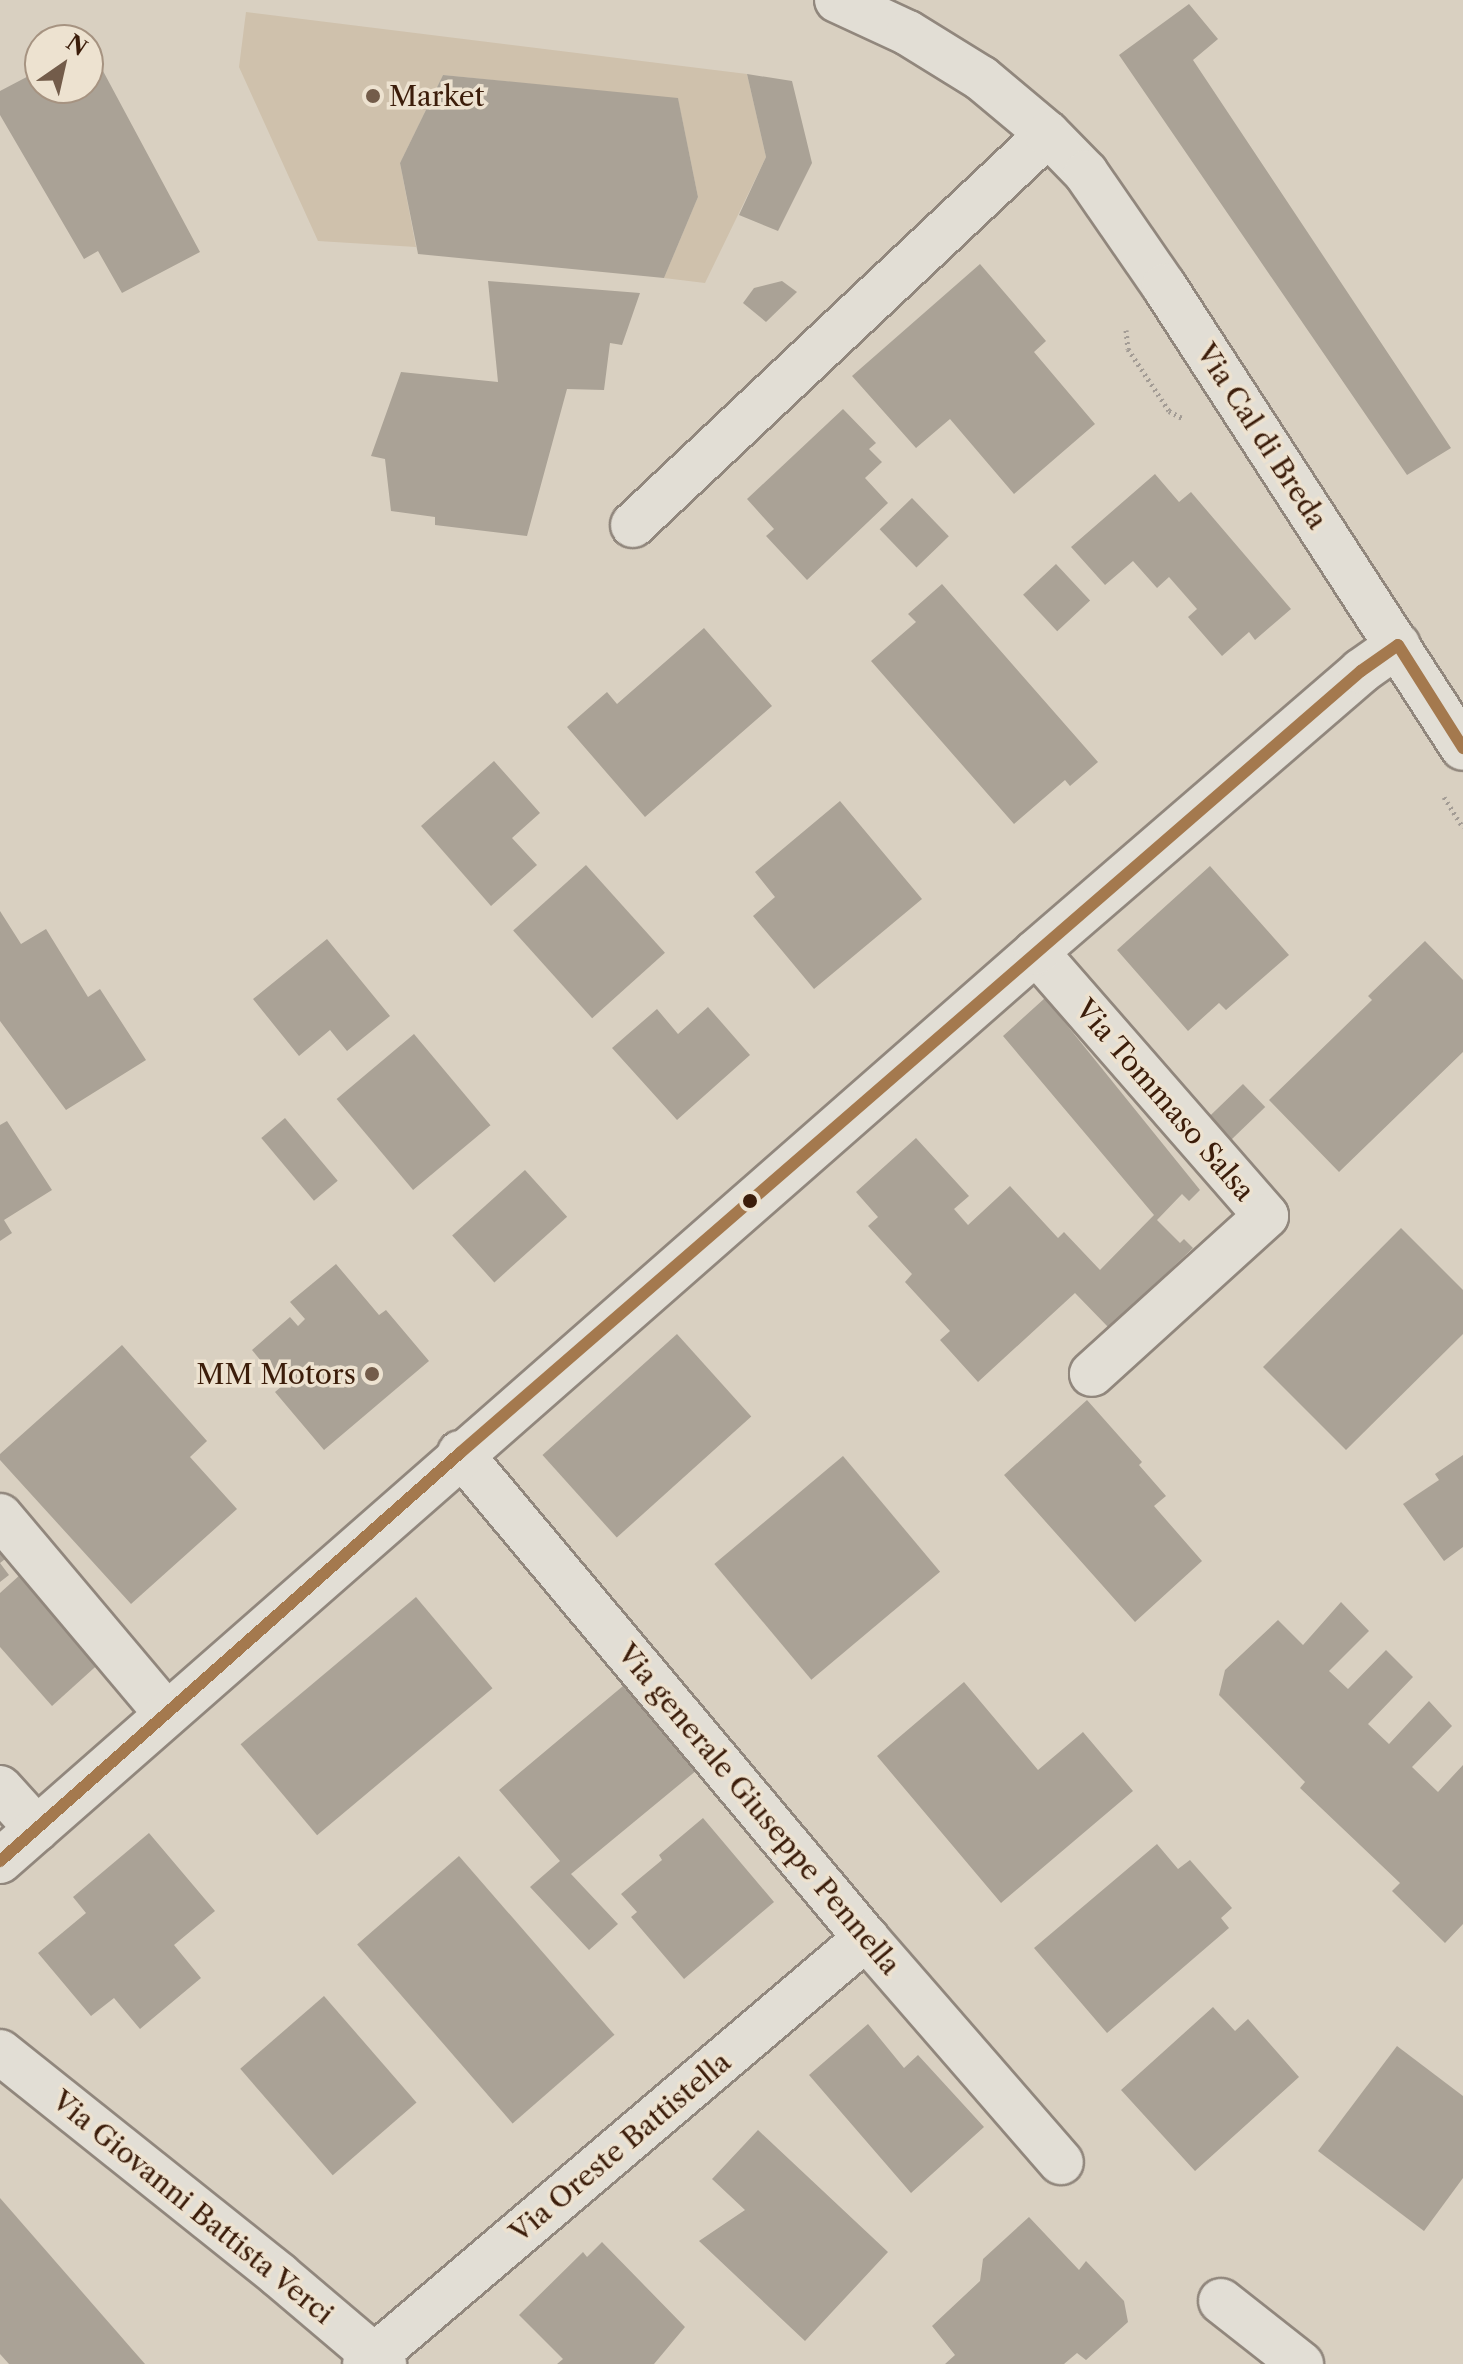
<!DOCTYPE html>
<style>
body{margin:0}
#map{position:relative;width:1463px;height:2364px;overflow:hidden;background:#d9d0c1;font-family:"Libre Caslon Text",serif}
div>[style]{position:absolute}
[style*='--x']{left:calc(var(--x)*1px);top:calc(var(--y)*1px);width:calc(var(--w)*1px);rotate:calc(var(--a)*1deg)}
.green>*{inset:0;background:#cfc1ac}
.building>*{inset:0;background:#aaa296;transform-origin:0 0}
.path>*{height:5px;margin-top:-2.5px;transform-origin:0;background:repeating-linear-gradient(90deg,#a39c95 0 2px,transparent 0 6px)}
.roads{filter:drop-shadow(2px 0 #91877d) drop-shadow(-2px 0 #91877d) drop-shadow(0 2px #91877d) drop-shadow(0 -2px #91877d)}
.minor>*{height:44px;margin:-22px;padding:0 22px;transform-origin:22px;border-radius:22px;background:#e2ded5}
.tertiary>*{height:44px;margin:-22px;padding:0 22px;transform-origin:22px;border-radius:22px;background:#e2ded5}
.bus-1>*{height:12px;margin:-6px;padding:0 6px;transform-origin:6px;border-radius:6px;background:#a4794e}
.dots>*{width:22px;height:22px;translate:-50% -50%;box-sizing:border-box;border:4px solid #ede2d0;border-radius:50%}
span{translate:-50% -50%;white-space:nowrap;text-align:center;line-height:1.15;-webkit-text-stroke:7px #ede2d0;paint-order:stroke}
.poi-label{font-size:28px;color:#3c1d0a}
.left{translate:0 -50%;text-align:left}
.right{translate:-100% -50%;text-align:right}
.street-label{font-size:28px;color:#3c1d0a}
.north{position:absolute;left:24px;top:24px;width:80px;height:80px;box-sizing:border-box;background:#ede2d0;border:2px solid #a69381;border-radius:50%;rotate:34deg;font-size:22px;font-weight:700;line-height:32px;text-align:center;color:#3c1d0a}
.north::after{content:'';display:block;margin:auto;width:28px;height:36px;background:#735c4a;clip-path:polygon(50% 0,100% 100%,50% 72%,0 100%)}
</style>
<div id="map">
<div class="green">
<i style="clip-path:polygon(246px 12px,747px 74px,766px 157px,705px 283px,664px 278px,698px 197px,678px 99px,443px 75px,400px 163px,416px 247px,318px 241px,239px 67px)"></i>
</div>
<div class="building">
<i style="clip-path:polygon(1189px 4px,1218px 39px,1193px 60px,1451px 448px,1407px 475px,1119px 55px)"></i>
<i style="clip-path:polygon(88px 43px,200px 252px,122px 293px,98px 251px,84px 259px,0 115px,0 91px,40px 70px,40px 88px,88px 88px)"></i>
<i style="clip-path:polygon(747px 74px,792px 81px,812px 163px,778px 231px,739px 215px,766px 157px)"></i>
<i style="clip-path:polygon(443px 75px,678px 98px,698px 197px,664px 278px,418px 254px,400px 163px)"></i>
<i style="clip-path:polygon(980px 264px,1046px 341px,1034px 352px,1095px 424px,1014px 494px,950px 419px,916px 448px,852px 376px)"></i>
<i style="clip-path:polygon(488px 281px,640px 293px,622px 345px,610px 343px,604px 390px,567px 389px,527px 536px,435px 525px,435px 517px,391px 511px,385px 459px,371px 456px,401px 372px,498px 382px)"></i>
<i style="clip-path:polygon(782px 281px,797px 292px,766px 322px,743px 303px,754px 288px)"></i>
<i style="clip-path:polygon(843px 409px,876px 443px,869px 449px,882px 462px,865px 478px,888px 503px,807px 580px,766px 536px,774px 529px,747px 499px)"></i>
<i style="clip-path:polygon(1155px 474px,1179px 502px,1191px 492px,1291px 609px,1255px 640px,1249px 632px,1222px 656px,1188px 617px,1197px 609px,1169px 577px,1157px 588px,1133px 561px,1105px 585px,1071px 547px)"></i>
<i style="left:912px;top:498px;width:53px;height:45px;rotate:46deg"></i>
<i style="left:1056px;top:564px;width:50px;height:45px;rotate:47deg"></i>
<i style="clip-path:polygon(942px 584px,1098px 762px,1070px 786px,1065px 780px,1014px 824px,871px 661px,916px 622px,908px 614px)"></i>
<i style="clip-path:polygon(704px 628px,772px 706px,645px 817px,567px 727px,607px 692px,617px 704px)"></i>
<i style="clip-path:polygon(494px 761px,540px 813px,512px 838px,537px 865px,491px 906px,421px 826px)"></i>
<i style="clip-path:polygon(840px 801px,922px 899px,814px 989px,753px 916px,775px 897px,755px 872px)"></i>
<i style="left:586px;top:865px;width:118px;height:98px;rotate:48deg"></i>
<i style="clip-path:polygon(1210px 866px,1289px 955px,1226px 1010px,1219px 1003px,1188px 1031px,1117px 950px)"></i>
<i style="clip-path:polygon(0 911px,21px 944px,46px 929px,88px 997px,100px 989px,146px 1060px,66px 1110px,0 1021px)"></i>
<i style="clip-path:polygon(327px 939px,390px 1016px,347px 1051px,330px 1030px,299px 1056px,253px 999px)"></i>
<i style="clip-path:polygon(1425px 941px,1463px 980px,1463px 1052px,1339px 1172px,1269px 1100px,1372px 1000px,1368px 996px)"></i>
<i style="clip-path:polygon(1045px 998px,1200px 1190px,1189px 1201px,1182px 1194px,1157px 1220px,1180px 1243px,1184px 1239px,1193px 1248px,1109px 1328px,1075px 1293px,978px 1382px,940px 1340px,950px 1331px,905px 1282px,912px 1274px,868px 1226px,878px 1217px,856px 1192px,916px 1138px,969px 1196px,954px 1209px,968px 1225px,1010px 1186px,1058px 1238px,1064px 1232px,1100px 1270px,1154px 1215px,1003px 1036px)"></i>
<i style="clip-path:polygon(708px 1007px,750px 1055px,677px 1120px,612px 1048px,657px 1009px,678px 1034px)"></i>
<i style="left:414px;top:1034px;width:119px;height:101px;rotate:50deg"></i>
<i style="left:1243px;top:1084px;width:32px;height:48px;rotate:46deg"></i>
<i style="left:285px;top:1118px;width:82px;height:31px;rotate:50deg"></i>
<i style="clip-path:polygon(7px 1121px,52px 1190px,4px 1220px,12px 1233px,0 1241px,0 1125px)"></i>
<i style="left:525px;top:1170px;width:63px;height:98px;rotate:48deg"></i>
<i style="clip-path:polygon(1401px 1228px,1463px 1290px,1463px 1334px,1346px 1450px,1263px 1367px)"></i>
<i style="clip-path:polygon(336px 1264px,379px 1315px,386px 1310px,429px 1361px,324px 1450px,275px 1392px,282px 1386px,252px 1350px,290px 1317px,298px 1326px,305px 1319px,290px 1302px)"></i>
<i style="left:677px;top:1334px;width:111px;height:181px;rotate:48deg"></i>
<i style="clip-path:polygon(122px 1345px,207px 1441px,190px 1457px,237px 1509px,131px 1604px,0 1460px,0 1454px)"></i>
<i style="clip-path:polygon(1087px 1400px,1142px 1462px,1139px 1465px,1166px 1496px,1154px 1506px,1202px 1561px,1135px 1622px,1004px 1475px)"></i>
<i style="clip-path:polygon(1463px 1455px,1463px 1547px,1444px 1561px,1403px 1504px,1439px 1480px,1435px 1474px)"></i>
<i style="left:843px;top:1456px;width:151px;height:168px;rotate:50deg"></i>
<i style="clip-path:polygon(0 1545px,9px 1556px,0 1563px,9px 1575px,0 1582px)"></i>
<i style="clip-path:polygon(31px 1565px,104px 1659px,52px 1706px,0 1647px,0 1593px)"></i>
<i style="left:416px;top:1597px;width:119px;height:229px;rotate:50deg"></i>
<i style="clip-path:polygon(1341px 1602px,1369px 1631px,1329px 1671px,1348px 1689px,1386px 1650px,1413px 1677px,1368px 1724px,1389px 1744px,1429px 1701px,1452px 1726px,1412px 1767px,1438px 1792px,1463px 1765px,1463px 1924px,1445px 1943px,1392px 1891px,1400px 1883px,1300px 1788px,1305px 1782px,1219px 1695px,1225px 1670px,1278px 1620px,1303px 1645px)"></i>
<i style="clip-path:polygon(964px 1682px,1038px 1770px,1083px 1732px,1133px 1791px,1001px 1903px,877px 1756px)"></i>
<i style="clip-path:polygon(623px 1686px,697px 1770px,571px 1874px,618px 1924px,589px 1950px,530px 1887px,560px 1861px,499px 1790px)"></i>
<i style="clip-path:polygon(703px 1818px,774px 1902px,684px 1979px,631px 1917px,637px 1912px,621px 1894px,662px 1860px,659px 1855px)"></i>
<i style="clip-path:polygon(149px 1833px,215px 1911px,174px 1945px,201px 1978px,140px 2029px,114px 1998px,91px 2016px,38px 1953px,86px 1913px,73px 1897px)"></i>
<i style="clip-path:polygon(1157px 1844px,1178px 1869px,1190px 1860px,1232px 1908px,1221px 1918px,1229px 1928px,1107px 2033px,1034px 1948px)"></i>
<i style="left:459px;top:1856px;width:237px;height:135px;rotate:49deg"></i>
<i style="left:324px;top:1996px;width:141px;height:111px;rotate:49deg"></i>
<i style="clip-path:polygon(1213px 2007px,1235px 2031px,1248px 2019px,1299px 2077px,1195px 2171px,1121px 2090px)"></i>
<i style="clip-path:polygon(868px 2024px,904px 2068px,918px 2055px,984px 2127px,911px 2193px,809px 2075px)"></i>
<i style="clip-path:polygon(1397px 2046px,1463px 2096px,1463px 2178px,1424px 2231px,1318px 2151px)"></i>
<i style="clip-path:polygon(758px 2130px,888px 2252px,805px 2341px,699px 2241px,745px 2210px,712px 2179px)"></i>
<i style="clip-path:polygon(0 2198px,145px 2364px,9px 2364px,0 2354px)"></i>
<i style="clip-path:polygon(1029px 2217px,1079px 2270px,1086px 2261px,1124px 2301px,1128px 2322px,1086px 2360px,1077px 2353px,1064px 2364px,945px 2364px,955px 2355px,932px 2326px,980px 2281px,983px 2259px)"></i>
<i style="clip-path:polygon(602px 2242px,685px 2327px,654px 2364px,557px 2364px,563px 2359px,519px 2315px,583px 2252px,587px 2257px)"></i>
</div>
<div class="path">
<i style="--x:1126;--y:330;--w:19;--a:84"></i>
<i style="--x:1128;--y:349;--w:74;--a:56.5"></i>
<i style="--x:1169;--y:411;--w:17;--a:28"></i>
<i style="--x:1444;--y:797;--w:36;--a:58"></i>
</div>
<div class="roads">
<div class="minor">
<i style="--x:633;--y:525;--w:570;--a:-43.29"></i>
<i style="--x:1036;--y:952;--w:350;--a:48.9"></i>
<i style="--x:1266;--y:1216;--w:235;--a:137.8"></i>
<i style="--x:460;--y:1453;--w:633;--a:50.07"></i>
<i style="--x:866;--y:1938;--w:297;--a:49"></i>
<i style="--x:0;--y:1516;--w:258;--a:49.9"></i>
<i style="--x:0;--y:1788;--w:55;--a:47.9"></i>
<i style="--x:0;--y:1861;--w:1378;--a:-41.26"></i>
<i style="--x:1036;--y:952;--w:430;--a:-40.8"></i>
<i style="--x:1361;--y:671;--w:45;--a:-35.1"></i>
<i style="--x:0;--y:2052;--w:357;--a:38.6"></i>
<i style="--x:279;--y:2275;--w:138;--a:40.3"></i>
<i style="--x:1221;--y:2301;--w:102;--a:38.2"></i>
<i style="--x:365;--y:2364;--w:658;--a:-40.37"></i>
</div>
<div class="tertiary">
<i style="--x:837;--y:0;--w:78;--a:24.9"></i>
<i style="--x:908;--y:33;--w:86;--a:31.7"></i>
<i style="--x:981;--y:78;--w:87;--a:39.9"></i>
<i style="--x:1048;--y:134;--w:54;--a:45.7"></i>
<i style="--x:1086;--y:173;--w:137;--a:55.4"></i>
<i style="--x:1164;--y:286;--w:550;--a:57.09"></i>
</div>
</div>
<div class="bus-1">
<i style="--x:0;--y:1861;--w:615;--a:-41.57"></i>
<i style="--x:460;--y:1453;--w:1193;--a:-40.96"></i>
<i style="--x:1361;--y:671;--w:45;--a:-35.1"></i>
<i style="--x:1398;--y:645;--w:122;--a:57.7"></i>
</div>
<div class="dots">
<i style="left:373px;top:96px;background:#735c4a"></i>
<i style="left:750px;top:1201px;background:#3c1d0a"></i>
<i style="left:372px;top:1374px;background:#735c4a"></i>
</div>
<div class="poi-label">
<span class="left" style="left:389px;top:96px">Market</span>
<span class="right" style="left:356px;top:1374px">MM Motors</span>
</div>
<div class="street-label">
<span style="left:1262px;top:436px;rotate:57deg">Via Cal di Breda</span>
<span style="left:1165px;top:1100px;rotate:49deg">Via Tommaso Salsa</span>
<span style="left:759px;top:1809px;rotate:50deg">Via generale Giuseppe Pennella</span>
<span style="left:620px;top:2147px;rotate:-40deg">Via Oreste Battistella</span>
<span style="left:193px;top:2207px;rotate:39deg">Via Giovanni Battista Verci</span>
</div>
<div class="north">N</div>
</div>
